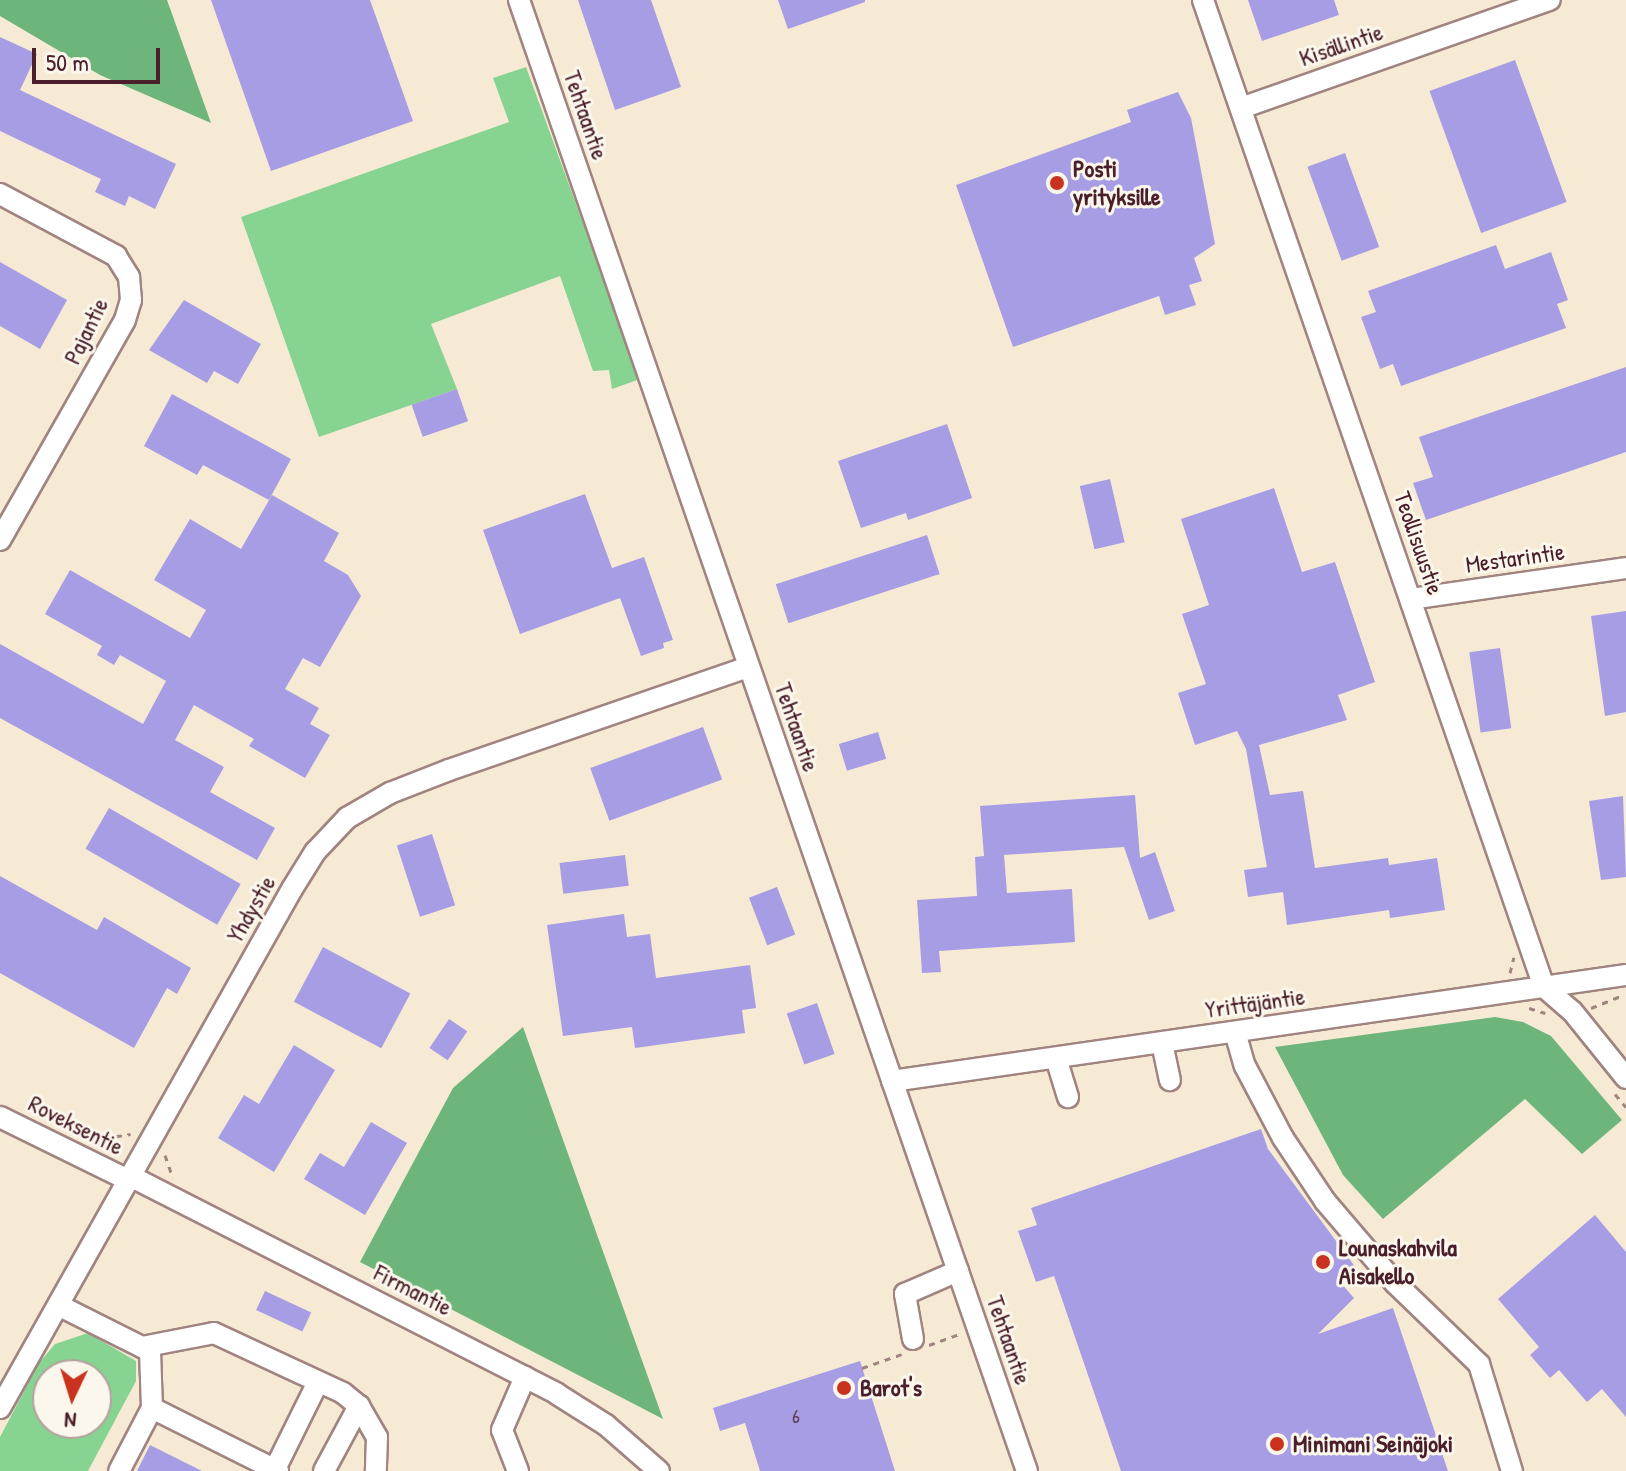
<!DOCTYPE html>
<meta charset="utf-8">
<style>
body{margin:0}
#map{position:relative;width:1626px;height:1471px;overflow:hidden;background:#f6ead5;font-family:"Patrick Hand",sans-serif}
div>[style]{position:absolute}
[style*='--x']{left:calc(var(--x)*1px);top:calc(var(--y)*1px);width:calc(var(--w)*1px);rotate:calc(var(--a)*1deg)}
.green>*{inset:0;background:#87d391}
.forest>*{inset:0;background:#6db57b}
.building>*{inset:0;background:#a79de4;transform-origin:0 0}
.path>*{height:3px;margin-top:-1.5px;transform-origin:0;background:repeating-linear-gradient(90deg,#a08480 0 6px,transparent 0 12px)}
.roads{filter:drop-shadow(2px 0 #a08480) drop-shadow(-2px 0 #a08480) drop-shadow(0 2px #a08480) drop-shadow(0 -2px #a08480)}
.minor>*{height:20px;margin:-10px;padding:0 10px;transform-origin:10px;border-radius:10px;background:#fff}
.dots>*{width:22px;height:22px;translate:-50% -50%;box-sizing:border-box;border:4px solid #fbf7ec;border-radius:50%}
span{translate:-50% -50%;white-space:nowrap;text-align:center;line-height:1.15;-webkit-text-stroke:6px #fbf7ec;paint-order:stroke}
.number-label{font-size:20px;color:#613e59}
.number-label span{-webkit-text-stroke-width:0}
.street-label{font-size:24px;color:#4a1f2b}
.poi-label{font-size:24px;color:#4a1f2b;font-weight:700}
.left{translate:0 -50%;text-align:left}
.north{position:absolute;left:32px;top:1359px;width:80px;height:80px;box-sizing:border-box;background:#fbf7ec;border:2px solid #b4a19f;border-radius:50%;rotate:184deg;font-size:22px;font-weight:700;line-height:32px;text-align:center;color:#4a1f2b}
.north::after{content:'';display:block;margin:auto;width:28px;height:36px;background:#c8321e;clip-path:polygon(50% 0,100% 100%,50% 72%,0 100%)}
.scale{position:absolute;left:32px;top:48px;width:128px;height:36px;box-sizing:border-box;border:4px solid #4a1f2b;border-top:0;padding-left:10px;font-size:24px;line-height:28px;white-space:nowrap;color:#4a1f2b;-webkit-text-stroke:6px #fbf7ec;paint-order:stroke}
</style>
<div id="map">
<div class="green">
<i style="clip-path:polygon(526px 67px,640px 379px,612px 389px,609px 370px,593px 371px,560px 276px,431px 324px,457px 389px,319px 437px,241px 217px,509px 122px,493px 78px)"></i>
<i style="clip-path:polygon(evenodd,88px 1333px,136px 1361px,136px 1381px,88px 1471px,0 1471px,0 1437px,39px 1363px,55px 1344px,88px 1333px,96px 1375px,96px 1423px,48px 1423px,48px 1375px,96px 1375px)"></i>
</div>
<div class="forest">
<i style="clip-path:polygon(0 0,167px 0,211px 123px,100px 75px,0 16px)"></i>
<i style="clip-path:polygon(1495px 1017px,1523px 1022px,1551px 1036px,1622px 1120px,1582px 1154px,1525px 1099px,1383px 1219px,1343px 1175px,1275px 1047px)"></i>
<i style="clip-path:polygon(523px 1027px,552px 1109px,663px 1419px,360px 1262px,453px 1088px)"></i>
</div>
<div class="building">
<i style="clip-path:polygon(211px 0,370px 0,413px 121px,271px 171px)"></i>
<i style="clip-path:polygon(578px 0,651px 0,681px 87px,615px 110px)"></i>
<i style="clip-path:polygon(778px 0,865px 0,865px 2px,788px 29px)"></i>
<i style="clip-path:polygon(1248px 0,1334px 0,1339px 15px,1262px 41px)"></i>
<i style="clip-path:polygon(0 37px,37px 54px,20px 90px,176px 164px,155px 209px,129px 196px,125px 206px,95px 192px,101px 179px,0 131px)"></i>
<i style="left:1515px;top:60px;width:151px;height:91px;rotate:70deg"></i>
<i style="clip-path:polygon(1178px 92px,1191px 118px,1215px 244px,1194px 258px,1202px 281px,1189px 285px,1196px 305px,1165px 315px,1159px 296px,1013px 347px,956px 185px,1131px 122px,1127px 110px)"></i>
<i style="left:1345px;top:153px;width:100px;height:40px;rotate:70deg"></i>
<i style="clip-path:polygon(1496px 245px,1505px 269px,1551px 252px,1568px 300px,1557px 304px,1566px 328px,1401px 386px,1393px 364px,1380px 369px,1361px 317px,1376px 312px,1368px 291px)"></i>
<i style="clip-path:polygon(0 262px,67px 300px,40px 349px,0 326px)"></i>
<i style="clip-path:polygon(184px 300px,261px 344px,238px 384px,214px 371px,207px 383px,149px 350px)"></i>
<i style="clip-path:polygon(1626px 367px,1626px 452px,1426px 520px,1413px 483px,1433px 477px,1419px 437px)"></i>
<i style="left:457px;top:389px;width:34px;height:48px;rotate:71deg"></i>
<i style="clip-path:polygon(172px 394px,291px 459px,269px 500px,203px 465px,197px 475px,144px 446px)"></i>
<i style="clip-path:polygon(947px 424px,972px 498px,908px 520px,906px 513px,861px 528px,838px 461px)"></i>
<i style="left:1110px;top:479px;width:65px;height:31px;rotate:77deg"></i>
<i style="clip-path:polygon(1274px 488px,1302px 572px,1335px 562px,1375px 682px,1338px 695px,1347px 720px,1259px 745px,1270px 795px,1303px 791px,1315px 868px,1388px 858px,1389px 865px,1437px 858px,1445px 910px,1390px 918px,1389px 910px,1287px 925px,1283px 892px,1248px 897px,1244px 870px,1267px 867px,1246px 749px,1237px 731px,1195px 745px,1178px 693px,1206px 684px,1182px 614px,1209px 605px,1181px 519px)"></i>
<i style="clip-path:polygon(585px 494px,612px 568px,644px 557px,673px 640px,663px 643px,664px 648px,641px 656px,620px 598px,520px 634px,483px 530px)"></i>
<i style="clip-path:polygon(272px 495px,339px 533px,324px 561px,348px 575px,361px 596px,320px 667px,303px 658px,285px 689px,319px 708px,310px 724px,330px 735px,305px 778px,249px 746px,254px 739px,194px 705px,175px 740px,224px 767px,210px 792px,275px 828px,257px 860px,0 718px,0 644px,143px 724px,166px 681px,120px 655px,114px 665px,97px 655px,102px 646px,45px 614px,70px 570px,190px 638px,206px 610px,154px 580px,190px 519px,241px 549px)"></i>
<i style="left:927px;top:535px;width:41px;height:159px;rotate:72deg"></i>
<i style="clip-path:polygon(1626px 611px,1626px 712px,1605px 716px,1591px 616px)"></i>
<i style="left:1500px;top:648px;width:81px;height:31px;rotate:82deg"></i>
<i style="left:703px;top:727px;width:56px;height:120px;rotate:70deg"></i>
<i style="left:878px;top:732px;width:28px;height:41px;rotate:73deg"></i>
<i style="clip-path:polygon(1135px 795px,1140px 858px,1155px 852px,1175px 911px,1149px 920px,1124px 847px,1004px 855px,1007px 893px,1072px 889px,1075px 942px,939px 951px,941px 972px,922px 973px,917px 900px,977px 896px,975px 857px,984px 856px,980px 806px)"></i>
<i style="clip-path:polygon(1623px 796px,1626px 877px,1601px 880px,1589px 801px)"></i>
<i style="left:109px;top:808px;width:152px;height:47px;rotate:30deg"></i>
<i style="left:432px;top:834px;width:75px;height:37px;rotate:72deg"></i>
<i style="left:625px;top:855px;width:31px;height:66px;rotate:83deg"></i>
<i style="clip-path:polygon(0 876px,97px 930px,104px 917px,191px 968px,177px 994px,167px 988px,134px 1048px,0 973px)"></i>
<i style="left:777px;top:887px;width:51px;height:30px;rotate:69deg"></i>
<i style="clip-path:polygon(624px 914px,627px 937px,650px 934px,656px 978px,750px 965px,756px 1008px,742px 1010px,745px 1033px,635px 1048px,632px 1027px,563px 1036px,547px 925px)"></i>
<i style="left:323px;top:947px;width:99px;height:62px;rotate:28deg"></i>
<i style="left:817px;top:1003px;width:54px;height:32px;rotate:71deg"></i>
<i style="left:449px;top:1019px;width:22px;height:35px;rotate:34deg"></i>
<i style="clip-path:polygon(294px 1045px,335px 1070px,274px 1172px,218px 1138px,244px 1095px,259px 1104px)"></i>
<i style="clip-path:polygon(371px 1122px,407px 1143px,365px 1215px,304px 1179px,320px 1153px,344px 1167px)"></i>
<i style="clip-path:polygon(1261px 1129px,1268px 1149px,1356px 1268px,1339px 1281px,1354px 1298px,1318px 1334px,1393px 1308px,1448px 1471px,1121px 1471px,1054px 1276px,1036px 1282px,1018px 1231px,1037px 1225px,1031px 1208px)"></i>
<i style="clip-path:polygon(1595px 1215px,1626px 1252px,1626px 1417px,1602px 1389px,1587px 1402px,1559px 1370px,1550px 1378px,1530px 1355px,1539px 1347px,1498px 1299px)"></i>
<i style="left:265px;top:1291px;width:51px;height:21px;rotate:25deg"></i>
<i style="clip-path:polygon(860px 1361px,895px 1471px,760px 1471px,745px 1423px,720px 1431px,713px 1408px)"></i>
<i style="clip-path:polygon(150px 1445px,202px 1471px,137px 1471px)"></i>
</div>
<div class="path">
<i style="--x:1510;--y:973;--w:16;--a:-76"></i>
<i style="--x:1529;--y:1008;--w:17;--a:17"></i>
<i style="--x:1591;--y:1008;--w:32;--a:-22"></i>
<i style="--x:1615;--y:1094;--w:17;--a:50"></i>
<i style="--x:92;--y:1140;--w:39;--a:-9"></i>
<i style="--x:165;--y:1155;--w:24;--a:71"></i>
<i style="--x:929;--y:1345;--w:32;--a:-20"></i>
<i style="--x:862;--y:1368;--w:42;--a:-19.3"></i>
</div>
<div class="roads">
<div class="minor">
<i style="--x:519;--y:0;--w:1556;--a:70.95"></i>
<i style="--x:1203;--y:0;--w:1044;--a:70.94"></i>
<i style="--x:1544;--y:987;--w:37;--a:41"></i>
<i style="--x:1572;--y:1011;--w:86;--a:51.1"></i>
<i style="--x:1241;--y:108;--w:327;--a:-19.3"></i>
<i style="--x:0;--y:194;--w:132;--a:28.1"></i>
<i style="--x:116;--y:256;--w:25;--a:58"></i>
<i style="--x:129;--y:277;--w:23;--a:85"></i>
<i style="--x:131;--y:300;--w:21;--a:107"></i>
<i style="--x:125;--y:320;--w:253;--a:119.6"></i>
<i style="--x:1411;--y:599;--w:217;--a:-8.2"></i>
<i style="--x:1235;--y:1032;--w:35;--a:74"></i>
<i style="--x:1245;--y:1066;--w:81;--a:62.2"></i>
<i style="--x:1283;--y:1138;--w:76;--a:56.3"></i>
<i style="--x:1325;--y:1201;--w:108;--a:49.5"></i>
<i style="--x:1395;--y:1283;--w:117;--a:44"></i>
<i style="--x:1479;--y:1364;--w:112;--a:72.9"></i>
<i style="--x:1162;--y:1043;--w:38;--a:78"></i>
<i style="--x:1056;--y:1058;--w:41;--a:72.9"></i>
<i style="--x:892;--y:1081;--w:742;--a:-8.22"></i>
<i style="--x:0;--y:1117;--w:143;--a:26.2"></i>
<i style="--x:130;--y:1176;--w:479;--a:27"></i>
<i style="--x:557;--y:1394;--w:58;--a:32.3"></i>
<i style="--x:606;--y:1425;--w:70;--a:41"></i>
<i style="--x:58;--y:1305;--w:103;--a:26.6"></i>
<i style="--x:150;--y:1351;--w:57;--a:88"></i>
<i style="--x:152;--y:1408;--w:71;--a:117.6"></i>
<i style="--x:913;--y:1339;--w:46;--a:-100.1"></i>
<i style="--x:905;--y:1294;--w:58;--a:-23.5"></i>
<i style="--x:142;--y:1347;--w:73;--a:-11"></i>
<i style="--x:214;--y:1333;--w:142;--a:24.9"></i>
<i style="--x:343;--y:1393;--w:21;--a:39"></i>
<i style="--x:359;--y:1406;--w:36;--a:60"></i>
<i style="--x:377;--y:1437;--w:34;--a:92"></i>
<i style="--x:0;--y:1408;--w:596;--a:-60.64"></i>
<i style="--x:292;--y:889;--w:44;--a:-58.1"></i>
<i style="--x:315;--y:852;--w:47;--a:-46.7"></i>
<i style="--x:347;--y:818;--w:50;--a:-30.2"></i>
<i style="--x:390;--y:793;--w:63;--a:-21.3"></i>
<i style="--x:449;--y:770;--w:316;--a:-19"></i>
<i style="--x:152;--y:1408;--w:141;--a:26.6"></i>
<i style="--x:275;--y:1469;--w:97;--a:-63.7"></i>
<i style="--x:324;--y:1471;--w:74;--a:-61.7"></i>
<i style="--x:518;--y:1471;--w:44;--a:-111.3"></i>
<i style="--x:502;--y:1430;--w:58;--a:-66.5"></i>
</div>
</div>
<div class="dots">
<i style="left:1057px;top:183px;background:#c8321e"></i>
<i style="left:1323px;top:1262px;background:#c8321e"></i>
<i style="left:844px;top:1388px;background:#c8321e"></i>
<i style="left:1277px;top:1444px;background:#c8321e"></i>
</div>
<div class="number-label">
<span style="left:796px;top:1415px">6</span>
</div>
<div class="street-label">
<span style="left:1341px;top:45px;rotate:-19deg">Kisällintie</span>
<span style="left:586px;top:115px;rotate:71deg">Tehtaantie</span>
<span style="left:86px;top:331px;rotate:-64deg">Pajantie</span>
<span style="left:1419px;top:543px;rotate:71deg">Teollisuustie</span>
<span style="left:1515px;top:558px;rotate:-8deg">Mestarintie</span>
<span style="left:797px;top:727px;rotate:71deg">Tehtaantie</span>
<span style="left:251px;top:909px;rotate:-60deg">Yhdystie</span>
<span style="left:1255px;top:1003px;rotate:-8deg">Yrittäjäntie</span>
<span style="left:76px;top:1125px;rotate:27deg">Roveksentie</span>
<span style="left:413px;top:1290px;rotate:27deg">Firmantie</span>
<span style="left:1009px;top:1340px;rotate:71deg">Tehtaantie</span>
</div>
<div class="poi-label">
<span class="left" style="left:1073px;top:183px">Posti<br>yrityksille</span>
<span class="left" style="left:1339px;top:1262px">Lounaskahvila<br>Aisakello</span>
<span class="left" style="left:860px;top:1388px">Barot's</span>
<span class="left" style="left:1293px;top:1444px">Minimani Seinäjoki</span>
</div>
<div class="north">N</div>
<div class="scale">50 m</div>
</div>
